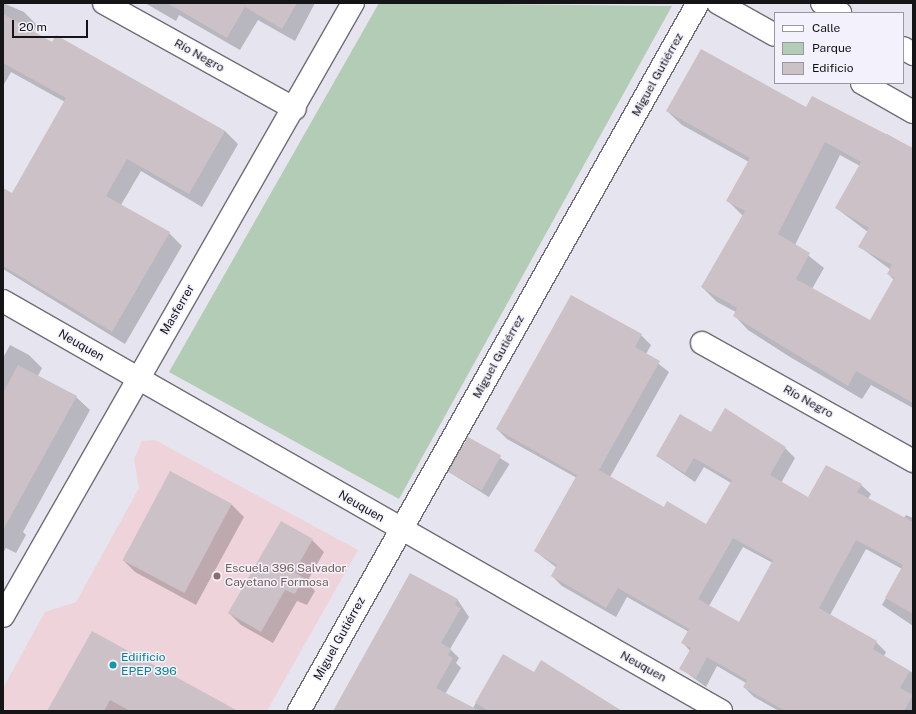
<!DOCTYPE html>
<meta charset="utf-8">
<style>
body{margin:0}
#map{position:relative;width:916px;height:714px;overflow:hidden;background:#e6e4ee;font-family:"Public Sans",sans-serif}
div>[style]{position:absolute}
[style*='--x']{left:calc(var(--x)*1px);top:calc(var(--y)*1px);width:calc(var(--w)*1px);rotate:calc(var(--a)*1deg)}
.education>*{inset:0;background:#eed4da}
.green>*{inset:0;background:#b3ccb5}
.shadow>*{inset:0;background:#0003;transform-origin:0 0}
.building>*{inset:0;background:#ccc1c6;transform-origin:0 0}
.roads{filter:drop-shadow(1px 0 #6f6d76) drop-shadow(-1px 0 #6f6d76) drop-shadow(0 1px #6f6d76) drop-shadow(0 -1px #6f6d76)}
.street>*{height:22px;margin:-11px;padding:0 11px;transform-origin:11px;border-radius:11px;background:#fff}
.secondary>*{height:22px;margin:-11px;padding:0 11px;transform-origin:11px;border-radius:11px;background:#fff}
.dots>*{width:11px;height:11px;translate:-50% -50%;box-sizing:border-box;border:2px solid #f3f1fc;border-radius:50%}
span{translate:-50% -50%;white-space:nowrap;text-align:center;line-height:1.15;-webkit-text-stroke:3px #f3f1fc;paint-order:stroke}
.street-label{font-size:12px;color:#151417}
.education-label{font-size:12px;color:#785e54}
.left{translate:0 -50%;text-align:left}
.culture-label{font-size:12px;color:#0d838f}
.frame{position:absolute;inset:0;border:4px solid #151417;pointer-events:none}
.legend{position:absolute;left:774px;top:12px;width:130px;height:72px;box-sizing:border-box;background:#f3f1fc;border:1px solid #9a99a0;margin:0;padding:5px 7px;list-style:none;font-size:12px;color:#151417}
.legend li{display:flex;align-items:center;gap:8px;height:20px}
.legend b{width:20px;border:1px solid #9a99a0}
.scale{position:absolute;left:12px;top:20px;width:76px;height:18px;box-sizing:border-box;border:2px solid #151417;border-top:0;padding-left:5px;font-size:12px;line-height:14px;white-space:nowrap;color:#151417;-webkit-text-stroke:3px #f3f1fc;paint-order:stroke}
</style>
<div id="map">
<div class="education">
<i style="clip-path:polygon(155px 440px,358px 550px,267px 711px,3px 711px,3px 688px,45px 612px,76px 602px,139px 488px,134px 459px,142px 441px)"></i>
</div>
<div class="green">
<i style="clip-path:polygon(379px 3px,672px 6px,399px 499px,169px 372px)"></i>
</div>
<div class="shadow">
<i style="clip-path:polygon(3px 3px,24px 12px,37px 25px,33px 33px,52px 44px,56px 37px,225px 131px,238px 144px,202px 207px,141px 171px,121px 205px,169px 233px,182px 246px,125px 344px,3px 269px,3px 189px,13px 194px,65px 102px,11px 72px,3px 86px)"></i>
<i style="clip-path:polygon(145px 3px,315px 3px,295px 41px,258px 20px,240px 50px,179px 15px,176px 21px)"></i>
<i style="clip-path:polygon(evenodd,806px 109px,885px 137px,887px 134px,913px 149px,913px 412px,913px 408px,871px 385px,862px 399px,790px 357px,748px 330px,734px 315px,736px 312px,717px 302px,702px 287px,743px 216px,727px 200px,749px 162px,682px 125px,667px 111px,806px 109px,840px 155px,860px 166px,836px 208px,868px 232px,860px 247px,891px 270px,888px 274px,894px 280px,870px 322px,812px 289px,824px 268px,795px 245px,840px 155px)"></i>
<i style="clip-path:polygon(evenodd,572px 296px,641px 335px,651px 345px,646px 354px,669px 372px,610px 477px,664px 508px,707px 525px,731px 483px,704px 467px,695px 482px,657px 456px,712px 433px,785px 448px,795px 458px,781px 483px,808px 498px,861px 485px,871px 494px,868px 499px,904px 518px,906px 515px,913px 518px,913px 626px,882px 605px,902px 569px,866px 549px,830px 615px,876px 642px,886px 652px,884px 656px,913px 673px,913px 711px,779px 711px,754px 697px,744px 687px,746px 683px,717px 666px,706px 687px,680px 668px,690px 651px,683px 643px,689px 632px,627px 597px,616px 617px,562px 586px,552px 576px,557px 568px,535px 551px,577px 478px,507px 439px,497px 429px,572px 296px,743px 547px,773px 563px,740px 624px,709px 606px,743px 547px)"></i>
<i style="clip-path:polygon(10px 345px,29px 355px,42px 368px,38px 376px,76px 397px,90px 410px,23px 532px,26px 535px,16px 553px,6px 548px,3px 553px,3px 358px)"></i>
<i style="left:468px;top:438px;width:49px;height:39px;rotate:32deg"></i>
<i style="clip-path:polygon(171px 472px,232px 505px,244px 517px,196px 605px,135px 572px,123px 560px)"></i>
<i style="clip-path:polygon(281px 522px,312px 540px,324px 552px,307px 582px,315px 591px,307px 605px,297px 601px,273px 643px,241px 625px,229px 613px)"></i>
<i style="clip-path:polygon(457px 599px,469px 617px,450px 649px,459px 658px,456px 663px,461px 668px,445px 694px,473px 708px,503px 656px,535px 673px,542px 661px,618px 711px,336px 711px)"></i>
<i style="clip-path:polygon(92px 632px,236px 711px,48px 711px)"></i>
</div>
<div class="building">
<i style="clip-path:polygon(167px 3px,297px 3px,282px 29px,245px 7px,227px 38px)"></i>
<i style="clip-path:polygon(3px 14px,52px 42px,56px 35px,225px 131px,189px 194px,127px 159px,106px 196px,170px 232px,112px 332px,3px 266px,3px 188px,12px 193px,66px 98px,3px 63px)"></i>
<i style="clip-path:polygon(evenodd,701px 49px,806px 107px,812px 96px,913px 148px,913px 403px,856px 371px,848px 386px,733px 316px,737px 308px,701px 287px,745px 211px,726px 201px,750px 158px,666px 111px,701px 49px,825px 142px,861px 162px,835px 208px,869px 228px,858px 247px,892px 265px,887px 274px,894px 278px,870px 320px,796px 279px,810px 253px,778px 234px,825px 142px)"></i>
<i style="clip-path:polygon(evenodd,571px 295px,642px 334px,635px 347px,660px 361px,599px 470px,664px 507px,667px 501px,706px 524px,732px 480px,694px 458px,685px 473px,656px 456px,680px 414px,711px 432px,725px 408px,786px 447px,770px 475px,808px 497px,826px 465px,862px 484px,857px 492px,913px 522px,913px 614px,885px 598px,903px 565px,856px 540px,819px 608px,877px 641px,873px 649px,910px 671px,900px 688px,913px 695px,904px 711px,785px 711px,743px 687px,747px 680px,707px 657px,696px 678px,679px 669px,691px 648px,681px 643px,689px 629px,618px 588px,606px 608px,551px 576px,557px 565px,534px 551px,577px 475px,496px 429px,571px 295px,733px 538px,773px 560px,739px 622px,698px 599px,733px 538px)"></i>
<i style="clip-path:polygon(18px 365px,77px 396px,3px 530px,3px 393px)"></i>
<i style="left:468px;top:437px;width:38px;height:40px;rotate:29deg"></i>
<i style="left:170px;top:471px;width:70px;height:101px;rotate:28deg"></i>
<i style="clip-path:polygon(281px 521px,313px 539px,294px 572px,304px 578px,295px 594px,285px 590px,261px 632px,228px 613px)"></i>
<i style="clip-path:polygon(410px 573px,458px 599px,455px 605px,461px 608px,441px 643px,451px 649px,448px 655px,453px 658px,436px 688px,480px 711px,333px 711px)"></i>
<i style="clip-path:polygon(92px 631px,238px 711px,130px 711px,110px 700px,104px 711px,47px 711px)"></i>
<i style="clip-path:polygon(503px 654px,534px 672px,541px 660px,622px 711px,489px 711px,475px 703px)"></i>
</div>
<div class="roads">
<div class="street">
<i style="--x:104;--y:3;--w:218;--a:29"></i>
<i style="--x:3;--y:301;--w:827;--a:29.73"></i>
<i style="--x:702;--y:343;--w:242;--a:29.2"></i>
<i style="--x:3;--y:616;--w:706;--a:-60.28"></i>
<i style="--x:299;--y:711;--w:813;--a:-60.6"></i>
</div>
<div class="secondary">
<i style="--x:718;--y:3;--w:65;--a:29.3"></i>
<i style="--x:822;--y:3;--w:21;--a:29"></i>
<i style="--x:903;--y:48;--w:12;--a:31"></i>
<i style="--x:862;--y:83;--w:59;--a:29.6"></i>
</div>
</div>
<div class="dots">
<i style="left:217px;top:576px;background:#8d6e63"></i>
<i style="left:113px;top:665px;background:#0f9aa8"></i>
</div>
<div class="street-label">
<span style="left:199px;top:56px;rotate:29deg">Río Negro</span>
<span style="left:658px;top:75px;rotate:-61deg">Miguel Gutiérrez</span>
<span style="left:178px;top:310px;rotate:-60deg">Masferrer</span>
<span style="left:81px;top:346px;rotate:30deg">Neuquen</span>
<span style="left:499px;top:357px;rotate:-61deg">Miguel Gutiérrez</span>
<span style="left:808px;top:402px;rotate:29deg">Río Negro</span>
<span style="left:361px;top:507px;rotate:30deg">Neuquen</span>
<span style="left:340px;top:639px;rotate:-61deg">Miguel Gutiérrez</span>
<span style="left:643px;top:667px;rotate:29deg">Neuquen</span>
</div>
<div class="education-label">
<span class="left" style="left:225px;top:576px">Escuela 396 Salvador<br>Cayetano Formosa</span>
</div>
<div class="culture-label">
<span class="left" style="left:121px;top:665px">Ediificio<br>EPEP 396</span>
</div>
<div class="frame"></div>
<ul class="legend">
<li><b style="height:5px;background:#fff"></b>Calle</li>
<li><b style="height:11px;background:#b3ccb5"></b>Parque</li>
<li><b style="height:11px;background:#ccc1c6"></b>Edificio</li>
</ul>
<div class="scale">20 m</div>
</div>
